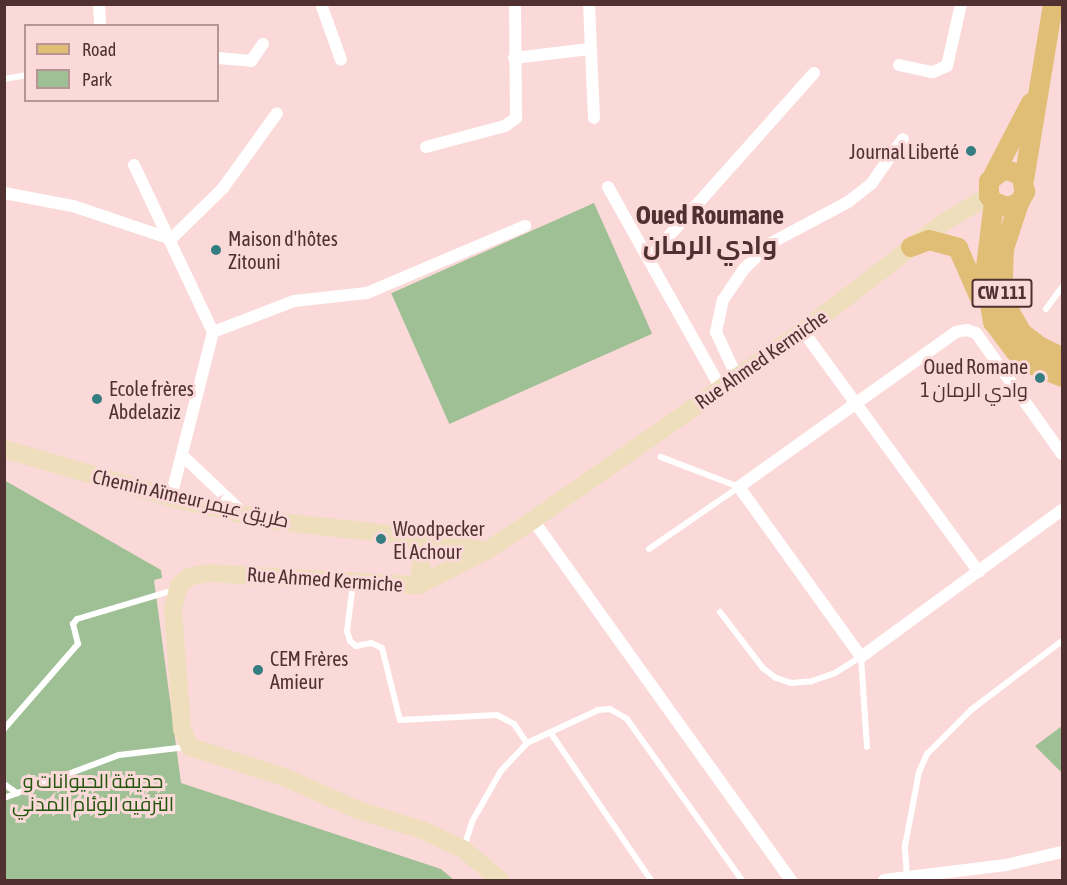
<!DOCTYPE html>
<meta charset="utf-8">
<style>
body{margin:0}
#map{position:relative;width:1067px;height:885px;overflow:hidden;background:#fbd9d8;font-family:"Asap Condensed",Cairo,sans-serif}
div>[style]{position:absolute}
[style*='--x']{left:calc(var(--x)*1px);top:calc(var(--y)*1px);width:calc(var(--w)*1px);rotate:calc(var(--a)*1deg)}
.green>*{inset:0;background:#9ec094;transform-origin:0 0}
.lane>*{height:6px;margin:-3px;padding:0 3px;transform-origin:3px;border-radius:3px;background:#fff}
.street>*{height:12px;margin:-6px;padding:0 6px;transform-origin:6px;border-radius:6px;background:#fff}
.secondary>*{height:18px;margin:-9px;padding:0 9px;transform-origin:9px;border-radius:9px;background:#efdebb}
.primary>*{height:20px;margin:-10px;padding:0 10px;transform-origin:10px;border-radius:10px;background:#e0be76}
.dots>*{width:16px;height:16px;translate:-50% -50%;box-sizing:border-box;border:3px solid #fbd9d8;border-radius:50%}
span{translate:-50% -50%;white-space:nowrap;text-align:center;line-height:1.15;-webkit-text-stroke:6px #fbd9d8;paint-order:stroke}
.shield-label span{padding:2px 4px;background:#fbd9d8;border:2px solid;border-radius:4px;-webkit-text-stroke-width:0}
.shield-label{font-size:18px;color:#503030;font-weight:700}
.poi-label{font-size:20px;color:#503030}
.right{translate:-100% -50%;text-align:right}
.left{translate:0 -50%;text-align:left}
.street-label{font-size:20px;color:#503030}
.park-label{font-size:20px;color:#22560d}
.district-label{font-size:26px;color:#503030;font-weight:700}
.frame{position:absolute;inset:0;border:6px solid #503030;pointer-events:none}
.legend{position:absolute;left:24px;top:24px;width:195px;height:78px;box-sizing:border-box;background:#fbd9d8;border:2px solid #b79595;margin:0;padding:8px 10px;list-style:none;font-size:18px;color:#503030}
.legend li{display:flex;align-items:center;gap:12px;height:30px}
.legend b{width:30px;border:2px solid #b79595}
</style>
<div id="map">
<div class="green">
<i style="left:594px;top:203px;width:143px;height:222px;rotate:66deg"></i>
<i style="clip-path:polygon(4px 480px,161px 570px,162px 578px,154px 580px,181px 783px,441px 869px,454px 880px,5px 880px)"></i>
<i style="clip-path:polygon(1062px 726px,1062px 773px,1035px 746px)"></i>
</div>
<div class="lane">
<i style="--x:4;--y:79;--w:22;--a:-10"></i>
<i style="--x:1046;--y:309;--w:27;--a:-54"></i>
<i style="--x:649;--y:549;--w:109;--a:-34.6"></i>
<i style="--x:739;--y:487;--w:84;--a:-159"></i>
<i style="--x:353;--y:583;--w:48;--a:97.1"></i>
<i style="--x:347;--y:631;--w:10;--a:73"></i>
<i style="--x:350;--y:641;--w:8;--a:40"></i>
<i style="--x:356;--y:646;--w:15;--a:-11"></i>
<i style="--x:371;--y:643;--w:12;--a:24"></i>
<i style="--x:382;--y:648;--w:74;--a:76"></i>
<i style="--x:400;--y:720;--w:97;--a:-3"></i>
<i style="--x:497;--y:715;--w:19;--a:28"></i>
<i style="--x:514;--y:724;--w:23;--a:56"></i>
<i style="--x:720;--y:612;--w:71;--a:52.5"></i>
<i style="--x:763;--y:668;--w:16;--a:38"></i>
<i style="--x:776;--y:678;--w:16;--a:18"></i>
<i style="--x:791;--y:683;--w:21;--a:-5"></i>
<i style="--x:812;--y:681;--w:24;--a:-19"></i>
<i style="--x:835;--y:673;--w:31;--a:-32"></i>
<i style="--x:861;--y:657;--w:90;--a:86.2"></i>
<i style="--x:4;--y:729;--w:113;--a:-49"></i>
<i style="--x:78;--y:644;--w:21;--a:-104"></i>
<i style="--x:73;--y:624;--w:6;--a:-51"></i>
<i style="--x:77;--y:619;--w:101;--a:-16.6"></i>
<i style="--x:550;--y:732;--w:179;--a:55.7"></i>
<i style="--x:4;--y:784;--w:16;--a:35"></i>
<i style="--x:4;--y:798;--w:123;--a:-20.5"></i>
<i style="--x:119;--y:755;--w:68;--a:-6.7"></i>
<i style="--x:464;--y:847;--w:28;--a:-72"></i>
<i style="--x:473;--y:820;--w:56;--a:-60.3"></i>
<i style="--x:501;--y:771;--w:38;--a:-47"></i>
<i style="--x:527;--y:743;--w:78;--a:-24.9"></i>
<i style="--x:598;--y:710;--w:12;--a:-5"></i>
<i style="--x:610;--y:709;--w:20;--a:30"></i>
<i style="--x:627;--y:719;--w:198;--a:54.5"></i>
<i style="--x:907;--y:877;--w:31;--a:-94"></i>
<i style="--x:905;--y:846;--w:75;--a:-79.3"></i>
<i style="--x:919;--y:772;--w:20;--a:-66"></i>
<i style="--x:927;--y:754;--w:62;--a:-45"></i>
<i style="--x:971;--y:710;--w:114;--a:-37.2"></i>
</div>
<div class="street">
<i style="--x:99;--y:4;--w:22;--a:87"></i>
<i style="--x:321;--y:4;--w:59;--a:70.3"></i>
<i style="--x:589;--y:4;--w:114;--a:87.5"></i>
<i style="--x:218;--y:58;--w:33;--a:5"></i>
<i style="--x:251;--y:61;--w:21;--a:-55"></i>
<i style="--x:514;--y:58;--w:76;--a:-6.8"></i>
<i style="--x:899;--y:65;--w:35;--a:12"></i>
<i style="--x:933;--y:72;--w:15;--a:-23"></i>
<i style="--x:947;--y:66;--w:64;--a:-77.3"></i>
<i style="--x:426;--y:147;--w:82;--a:-14.9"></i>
<i style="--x:505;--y:126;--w:14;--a:-36"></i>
<i style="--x:516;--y:118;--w:114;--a:-90.5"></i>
<i style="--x:134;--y:165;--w:185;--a:64.7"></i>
<i style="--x:213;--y:332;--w:170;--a:104.3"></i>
<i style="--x:608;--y:187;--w:231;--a:60.7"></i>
<i style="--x:4;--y:193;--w:70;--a:10.7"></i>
<i style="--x:73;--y:206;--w:103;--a:18.6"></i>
<i style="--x:171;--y:239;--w:73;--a:-44.4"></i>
<i style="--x:223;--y:188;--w:92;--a:-54.2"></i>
<i style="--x:651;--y:256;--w:245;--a:-48.3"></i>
<i style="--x:803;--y:331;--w:298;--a:53.9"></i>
<i style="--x:213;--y:332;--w:87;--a:-20.9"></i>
<i style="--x:294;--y:301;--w:73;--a:-6.3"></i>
<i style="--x:367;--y:293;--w:172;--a:-23"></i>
<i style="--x:737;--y:377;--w:50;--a:-115"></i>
<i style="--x:716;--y:332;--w:33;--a:-78"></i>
<i style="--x:723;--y:300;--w:37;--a:-56"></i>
<i style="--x:744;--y:269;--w:37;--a:-44"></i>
<i style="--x:771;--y:243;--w:87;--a:-28"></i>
<i style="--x:848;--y:202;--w:29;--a:-38"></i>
<i style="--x:871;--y:184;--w:55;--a:-54.6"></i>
<i style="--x:1062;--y:454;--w:148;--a:-125.4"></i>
<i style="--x:976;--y:333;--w:9;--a:-162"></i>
<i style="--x:967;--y:330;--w:11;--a:170"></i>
<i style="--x:956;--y:332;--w:267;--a:144.5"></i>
<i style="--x:739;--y:487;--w:209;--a:54.3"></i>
<i style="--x:861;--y:657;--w:249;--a:-36.2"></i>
<i style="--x:184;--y:457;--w:80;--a:43.5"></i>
<i style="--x:533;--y:520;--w:443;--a:54.4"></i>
<i style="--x:884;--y:880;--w:123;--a:-7"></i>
<i style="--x:1006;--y:865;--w:57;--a:-13.1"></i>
</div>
<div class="secondary">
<i style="--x:4;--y:449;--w:183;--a:16.2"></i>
<i style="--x:180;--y:500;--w:94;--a:12.9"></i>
<i style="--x:272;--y:521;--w:140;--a:6.2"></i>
<i style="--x:411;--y:536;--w:76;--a:11.3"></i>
<i style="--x:411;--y:536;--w:20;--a:57"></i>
<i style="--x:422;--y:553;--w:32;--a:95"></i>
<i style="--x:500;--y:880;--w:48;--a:-140"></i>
<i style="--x:463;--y:849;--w:45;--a:-155.1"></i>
<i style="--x:422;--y:830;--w:67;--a:-162.6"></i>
<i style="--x:358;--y:810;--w:81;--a:-156"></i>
<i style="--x:284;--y:777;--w:99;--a:-162.3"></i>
<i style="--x:190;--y:747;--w:20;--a:-114"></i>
<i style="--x:182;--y:729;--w:121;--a:-94.3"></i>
<i style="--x:173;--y:608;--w:24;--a:-75"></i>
<i style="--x:179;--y:585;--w:13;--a:-39"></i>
<i style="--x:189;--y:577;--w:19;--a:-12"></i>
<i style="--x:208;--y:573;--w:211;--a:3.3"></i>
<i style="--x:419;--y:585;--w:75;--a:-26.9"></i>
<i style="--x:486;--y:551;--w:56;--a:-33.4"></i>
<i style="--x:533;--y:520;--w:330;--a:-35"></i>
<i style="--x:803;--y:331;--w:178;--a:-37.7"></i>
<i style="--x:944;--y:222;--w:52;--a:-30"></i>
</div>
<div class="primary">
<i style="--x:994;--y:174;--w:80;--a:-62.5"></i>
<i style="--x:1024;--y:180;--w:178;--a:-80.6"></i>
<i style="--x:994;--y:202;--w:14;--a:21"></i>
<i style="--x:1007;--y:207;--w:13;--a:-18"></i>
<i style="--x:1019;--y:203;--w:13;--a:-61"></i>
<i style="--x:1025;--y:192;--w:17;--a:-103"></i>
<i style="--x:1021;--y:175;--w:18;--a:-161"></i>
<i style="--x:1004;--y:169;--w:19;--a:141"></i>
<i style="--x:989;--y:181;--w:15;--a:90"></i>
<i style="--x:989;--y:196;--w:8;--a:50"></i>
<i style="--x:994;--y:202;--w:74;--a:97"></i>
<i style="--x:985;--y:275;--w:48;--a:80.3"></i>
<i style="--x:993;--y:322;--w:38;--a:53"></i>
<i style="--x:1016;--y:352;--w:21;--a:37"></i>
<i style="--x:1033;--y:365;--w:31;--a:22"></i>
<i style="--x:1019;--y:203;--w:48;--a:108.1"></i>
<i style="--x:1004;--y:249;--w:49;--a:92.3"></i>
<i style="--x:1002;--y:298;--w:40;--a:60.3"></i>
<i style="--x:1022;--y:333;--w:21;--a:37"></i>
<i style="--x:1039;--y:346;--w:25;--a:26"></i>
<i style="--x:911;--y:247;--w:19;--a:-21"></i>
<i style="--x:929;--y:240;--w:30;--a:15"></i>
<i style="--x:958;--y:248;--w:52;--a:66.4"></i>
</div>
<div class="dots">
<i style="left:971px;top:151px;background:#347d80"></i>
<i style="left:216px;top:250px;background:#347d80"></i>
<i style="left:1040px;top:378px;background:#347d80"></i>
<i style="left:97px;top:399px;background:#347d80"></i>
<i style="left:381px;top:539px;background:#347d80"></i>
<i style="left:258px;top:670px;background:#347d80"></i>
</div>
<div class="shield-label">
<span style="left:1002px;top:293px">CW 111</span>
</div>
<div class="poi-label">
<span class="right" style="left:959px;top:151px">Journal Liberté</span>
<span class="left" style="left:228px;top:250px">Maison d'hôtes<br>Zitouni</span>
<span class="right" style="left:1028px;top:378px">Oued Romane<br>1 وادي الرمان</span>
<span class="left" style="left:109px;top:400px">Ecole frères<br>Abdelaziz</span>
<span class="left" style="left:393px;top:540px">Woodpecker<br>El Achour</span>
<span class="left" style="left:270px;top:670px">CEM Frères<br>Amieur</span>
</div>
<div class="street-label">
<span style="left:761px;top:359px;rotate:-35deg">Rue Ahmed Kermiche</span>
<span style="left:191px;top:498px;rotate:13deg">Chemin Aïmeur طريق عيمر</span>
<span style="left:325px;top:579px;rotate:4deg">Rue Ahmed Kermiche</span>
</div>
<div class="park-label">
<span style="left:93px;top:792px">حديقة الحيوانات و<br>الترفيه الوئام المدني</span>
</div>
<div class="district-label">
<span style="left:710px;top:231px">Oued Roumane<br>وادي الرمان</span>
</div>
<div class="frame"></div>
<ul class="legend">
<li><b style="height:8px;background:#e0be76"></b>Road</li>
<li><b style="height:16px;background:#9ec094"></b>Park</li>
</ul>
</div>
